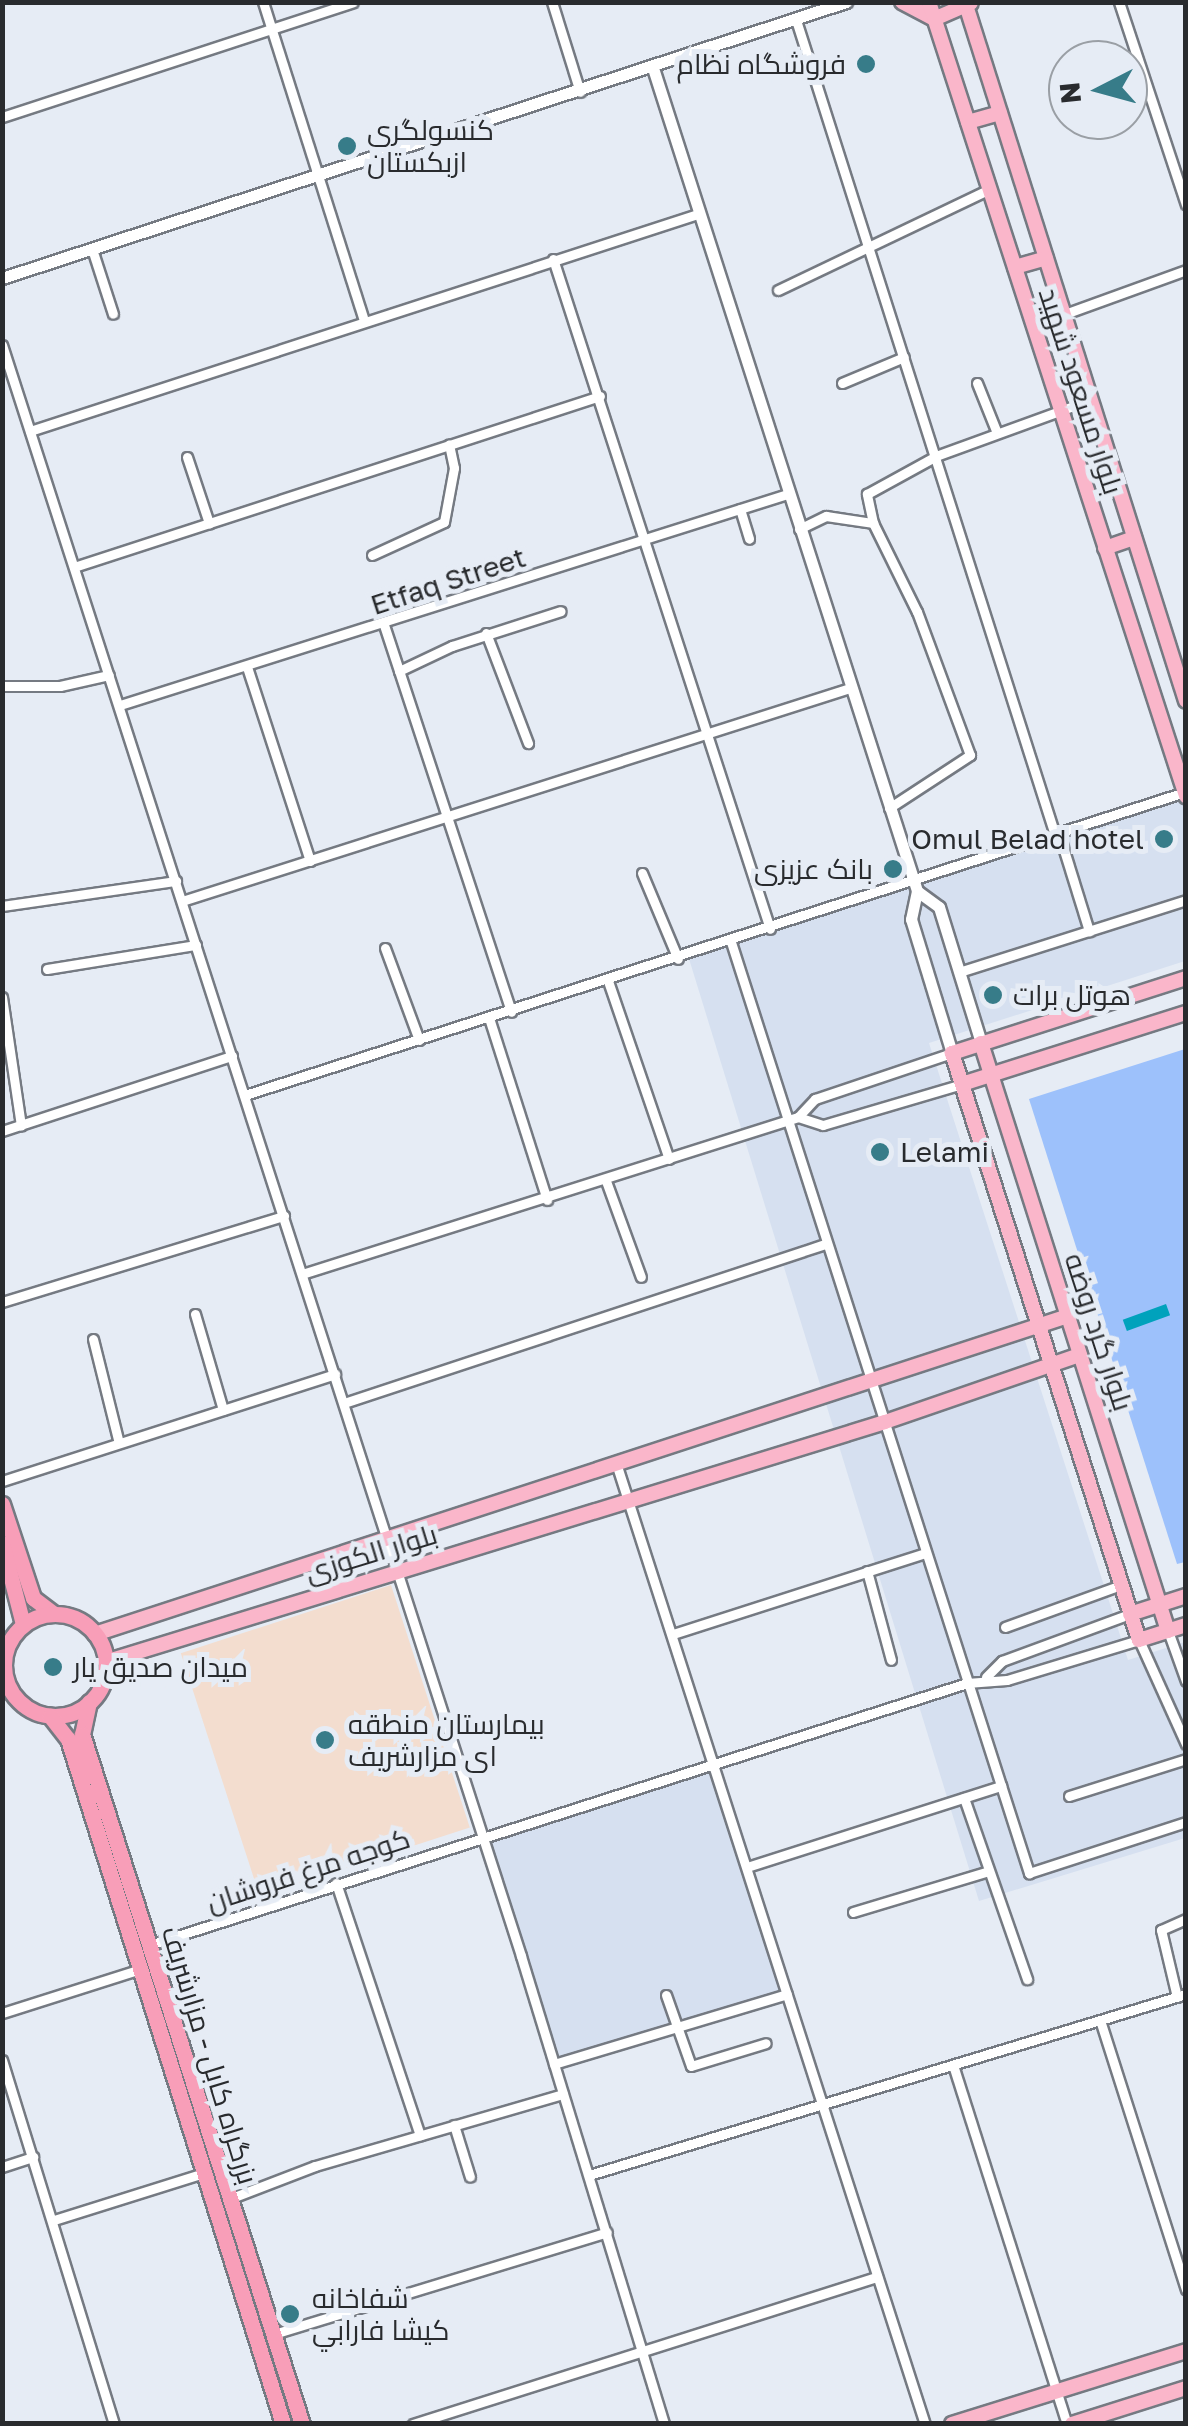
<!DOCTYPE html>
<meta charset="utf-8">
<style>
body{margin:0}
#map{position:relative;width:1188px;height:2426px;overflow:hidden;background:#e6ecf5;font-family:"Golos Text",Cairo,sans-serif}
div>[style]{position:absolute}
[style*='--x']{left:calc(var(--x)*1px);top:calc(var(--y)*1px);width:calc(var(--w)*1px);rotate:calc(var(--a)*1deg)}
.built>*{inset:0;background:#d6e0f0;transform-origin:0 0}
.medical>*{inset:0;background:#f3ddcf;transform-origin:0 0}
.green>*{inset:0;background:#9dc1fb}
.water>*{inset:0;background:#00a2bc;transform-origin:0 0}
.roads{filter:drop-shadow(2px 0 #757a82) drop-shadow(-2px 0 #757a82) drop-shadow(0 2px #757a82) drop-shadow(0 -2px #757a82)}
.minor>*{height:9px;margin:-4.5px;padding:0 4.5px;transform-origin:4.5px;border-radius:4.5px;background:#fff}
.tertiary>*{height:11px;margin:-5.5px;padding:0 5.5px;transform-origin:5.5px;border-radius:5.5px;background:#fff}
.secondary>*{height:12px;margin:-6px;padding:0 6px;transform-origin:6px;border-radius:6px;background:#fcdae4}
.primary>*{height:14px;margin:-7px;padding:0 7px;transform-origin:7px;border-radius:7px;background:#fab6ca}
.trunk>*{height:15px;margin:-7.5px;padding:0 7.5px;transform-origin:7.5px;border-radius:7.5px;background:#f89eb8}
.trunk>.ring{margin:-7.5px;padding:0;box-sizing:content-box;background:none;border:15px solid #f89eb8;border-radius:50%}
.dots>*{width:28px;height:28px;translate:-50% -50%;box-sizing:border-box;border:5px solid #e6ecf5;border-radius:50%}
span{translate:-50% -50%;white-space:nowrap;text-align:center;line-height:1.15;-webkit-text-stroke:10px #e6ecf5;paint-order:stroke}
.poi-label{font-size:28px;color:#292b2e}
.right{translate:-100% -50%;text-align:right}
.left{translate:0 -50%;text-align:left}
.street-label{font-size:28px;color:#292b2e}
.frame{position:absolute;inset:0;border:5px solid #292b2e;pointer-events:none}
.north{position:absolute;left:1048px;top:40px;width:100px;height:100px;box-sizing:border-box;background:#e6ecf5;border:2px solid #9a9fa5;border-radius:50%;rotate:264deg;font-size:28px;font-weight:700;line-height:40px;text-align:center;color:#292b2e}
.north::after{content:'';display:block;margin:auto;width:35px;height:45px;background:#377c89;clip-path:polygon(50% 0,100% 100%,50% 72%,0 100%)}
</style>
<div id="map">
<div class="built">
<i style="clip-path:polygon(1185px 787px,1185px 961px,929px 1043px,1128px 1660px,1185px 1642px,1185px 1838px,979px 1901px,686px 949px)"></i>
<i style="left:714px;top:1761px;width:244px;height:245px;rotate:73deg"></i>
</div>
<div class="medical">
<i style="left:391px;top:1585px;width:255px;height:221px;rotate:72deg"></i>
</div>
<div class="green">
<i style="clip-path:polygon(1185px 1049px,1185px 1562px,1177px 1564px,1029px 1099px)"></i>
</div>
<div class="water">
<i style="left:1166px;top:1304px;width:12px;height:46px;rotate:70deg"></i>
</div>
<div class="roads">
<div class="minor">
<i style="--x:263;--y:2;--w:331;--a:72.4"></i>
<i style="--x:552;--y:2;--w:94;--a:72.7"></i>
<i style="--x:1119;--y:2;--w:213;--a:71.7"></i>
<i style="--x:796;--y:20;--w:855;--a:72.37"></i>
<i style="--x:2;--y:117;--w:369;--a:-18.1"></i>
<i style="--x:92;--y:249;--w:68;--a:72.1"></i>
<i style="--x:553;--y:259;--w:704;--a:72.05"></i>
<i style="--x:778;--y:290;--w:235;--a:-25.5"></i>
<i style="--x:1062;--y:315;--w:132;--a:-19.9"></i>
<i style="--x:2;--y:345;--w:1693;--a:72.14"></i>
<i style="--x:521;--y:1956;--w:489;--a:73"></i>
<i style="--x:842;--y:383;--w:67;--a:-22.8"></i>
<i style="--x:977;--y:383;--w:54;--a:68.2"></i>
<i style="--x:30;--y:431;--w:702;--a:-18"></i>
<i style="--x:187;--y:457;--w:70;--a:71.6"></i>
<i style="--x:740;--y:509;--w:31;--a:73"></i>
<i style="--x:799;--y:529;--w:30;--a:-26"></i>
<i style="--x:826;--y:516;--w:48;--a:8.5"></i>
<i style="--x:372;--y:555;--w:79;--a:-24.6"></i>
<i style="--x:444;--y:522;--w:55;--a:-79.5"></i>
<i style="--x:454;--y:468;--w:24;--a:-102"></i>
<i style="--x:74;--y:567;--w:553;--a:-18.01"></i>
<i style="--x:384;--y:625;--w:407;--a:71.8"></i>
<i style="--x:486;--y:633;--w:118;--a:69.1"></i>
<i style="--x:247;--y:667;--w:204;--a:72"></i>
<i style="--x:399;--y:671;--w:59;--a:-25.3"></i>
<i style="--x:452;--y:646;--w:114;--a:-17.8"></i>
<i style="--x:2;--y:686;--w:58;--a:0"></i>
<i style="--x:60;--y:686;--w:50;--a:-12.7"></i>
<i style="--x:120;--y:705;--w:700;--a:-17.55"></i>
<i style="--x:889;--y:808;--w:97;--a:-33.2"></i>
<i style="--x:970;--y:755;--w:153;--a:-110.3"></i>
<i style="--x:917;--y:612;--w:99;--a:-116.3"></i>
<i style="--x:873;--y:523;--w:30;--a:-102"></i>
<i style="--x:867;--y:494;--w:79;--a:-28.8"></i>
<i style="--x:936;--y:456;--w:164;--a:-20"></i>
<i style="--x:1059;--y:834;--w:102;--a:72.8"></i>
<i style="--x:642;--y:873;--w:93;--a:67.3"></i>
<i style="--x:182;--y:901;--w:701;--a:-17.69"></i>
<i style="--x:2;--y:906;--w:176;--a:-8.2"></i>
<i style="--x:731;--y:942;--w:978;--a:72.25"></i>
<i style="--x:1029;--y:1873;--w:165;--a:-18"></i>
<i style="--x:385;--y:948;--w:98;--a:69.7"></i>
<i style="--x:47;--y:969;--w:151;--a:-9.2"></i>
<i style="--x:959;--y:972;--w:238;--a:-17.6"></i>
<i style="--x:608;--y:981;--w:188;--a:71.1"></i>
<i style="--x:2;--y:997;--w:130;--a:81.6"></i>
<i style="--x:489;--y:1018;--w:191;--a:72.3"></i>
<i style="--x:245;--y:1095;--w:988;--a:-17.87"></i>
<i style="--x:798;--y:1117;--w:26;--a:18"></i>
<i style="--x:823;--y:1125;--w:145;--a:-16.4"></i>
<i style="--x:2;--y:1131;--w:242;--a:-18.1"></i>
<i style="--x:606;--y:1181;--w:102;--a:70"></i>
<i style="--x:302;--y:1274;--w:520;--a:-17.56"></i>
<i style="--x:798;--y:1117;--w:25;--a:-47"></i>
<i style="--x:815;--y:1099;--w:145;--a:-18.6"></i>
<i style="--x:2;--y:1302;--w:295;--a:-17"></i>
<i style="--x:195;--y:1314;--w:100;--a:73.7"></i>
<i style="--x:93;--y:1339;--w:107;--a:76"></i>
<i style="--x:344;--y:1403;--w:507;--a:-18.29"></i>
<i style="--x:616;--y:1463;--w:1009;--a:72.18"></i>
<i style="--x:2;--y:1481;--w:350;--a:-17.8"></i>
<i style="--x:867;--y:1571;--w:92;--a:74.9"></i>
<i style="--x:1005;--y:1627;--w:123;--a:-19.9"></i>
<i style="--x:1168;--y:1631;--w:53;--a:70.2"></i>
<i style="--x:673;--y:1634;--w:265;--a:-17.8"></i>
<i style="--x:986;--y:1677;--w:23;--a:-45"></i>
<i style="--x:1002;--y:1661;--w:136;--a:-20.2"></i>
<i style="--x:1069;--y:1796;--w:123;--a:-17.5"></i>
<i style="--x:964;--y:1798;--w:192;--a:70.8"></i>
<i style="--x:747;--y:1867;--w:267;--a:-17.7"></i>
<i style="--x:336;--y:1883;--w:266;--a:71.6"></i>
<i style="--x:853;--y:1912;--w:142;--a:-16.8"></i>
<i style="--x:149;--y:1945;--w:859;--a:-17.76"></i>
<i style="--x:967;--y:1683;--w:40;--a:-4.3"></i>
<i style="--x:1007;--y:1680;--w:138;--a:-16.9"></i>
<i style="--x:1139;--y:1640;--w:114;--a:65.7"></i>
<i style="--x:666;--y:1995;--w:75;--a:70.6"></i>
<i style="--x:691;--y:2066;--w:78;--a:-17"></i>
<i style="--x:1177;--y:1997;--w:69;--a:-103.4"></i>
<i style="--x:1161;--y:1930;--w:27;--a:-24"></i>
<i style="--x:2;--y:2013;--w:146;--a:-17.6"></i>
<i style="--x:1100;--y:2020;--w:283;--a:72.3"></i>
<i style="--x:2;--y:2060;--w:381;--a:72.9"></i>
<i style="--x:554;--y:2064;--w:243;--a:-16.7"></i>
<i style="--x:953;--y:2065;--w:377;--a:72.4"></i>
<i style="--x:454;--y:2125;--w:54;--a:72.9"></i>
<i style="--x:2;--y:2167;--w:33;--a:-18"></i>
<i style="--x:589;--y:2175;--w:624;--a:-16.87"></i>
<i style="--x:229;--y:2199;--w:92;--a:-21"></i>
<i style="--x:315;--y:2166;--w:258;--a:-16.2"></i>
<i style="--x:54;--y:2220;--w:157;--a:-17.4"></i>
<i style="--x:274;--y:2334;--w:348;--a:-17"></i>
<i style="--x:413;--y:2424;--w:487;--a:-17.6"></i>
</div>
<div class="tertiary">
<i style="--x:653;--y:68;--w:864;--a:72.21"></i>
<i style="--x:917;--y:891;--w:29;--a:102"></i>
<i style="--x:911;--y:919;--w:140;--a:73"></i>
<i style="--x:2;--y:278;--w:888;--a:-18.11"></i>
<i style="--x:917;--y:891;--w:27;--a:36"></i>
<i style="--x:939;--y:907;--w:142;--a:72.8"></i>
</div>
<div class="secondary">
<i style="--x:2;--y:1658;--w:1;--a:0"></i>
<i style="--x:2;--y:1682;--w:4;--a:-14"></i>
</div>
<div class="primary">
<i style="--x:902;--y:2;--w:36;--a:28"></i>
<i style="--x:934;--y:19;--w:40;--a:-23.4"></i>
<i style="--x:929;--y:2;--w:835;--a:72.06"></i>
<i style="--x:965;--y:2;--w:733;--a:72.45"></i>
<i style="--x:968;--y:122;--w:33;--a:-16"></i>
<i style="--x:1015;--y:267;--w:32;--a:-16"></i>
<i style="--x:1105;--y:548;--w:31;--a:-19"></i>
<i style="--x:1186;--y:978;--w:246;--a:162.2"></i>
<i style="--x:952;--y:1053;--w:616;--a:72.33"></i>
<i style="--x:1139;--y:1640;--w:49;--a:-17.7"></i>
<i style="--x:981;--y:1043;--w:617;--a:72.36"></i>
<i style="--x:962;--y:1084;--w:235;--a:-17.6"></i>
<i style="--x:1130;--y:1614;--w:59;--a:-17.8"></i>
<i style="--x:95;--y:1634;--w:1024;--a:-18.1"></i>
<i style="--x:105;--y:1662;--w:816;--a:-17.1"></i>
<i style="--x:885;--y:1422;--w:206;--a:-19"></i>
<i style="--x:952;--y:2424;--w:245;--a:-17.3"></i>
<i style="--x:1072;--y:2424;--w:120;--a:-17.5"></i>
</div>
<div class="trunk">
<i style="--x:2;--y:1504;--w:99;--a:71.7"></i>
<i style="--x:33;--y:1598;--w:26;--a:37"></i>
<i style="--x:2;--y:1543;--w:84;--a:75.5"></i>
<i class="ring" style="left:4px;top:1614px;width:87px;height:87px"></i>
<i style="--x:89;--y:1702;--w:33;--a:102"></i>
<i style="--x:82;--y:1734;--w:724;--a:72.32"></i>
<i style="--x:50;--y:1716;--w:29;--a:52"></i>
<i style="--x:68;--y:1739;--w:718;--a:72.57"></i>
</div>
</div>
<div class="dots">
<i style="left:866px;top:64px;background:#377c89"></i>
<i style="left:347px;top:146px;background:#377c89"></i>
<i style="left:1164px;top:839px;background:#377c89"></i>
<i style="left:893px;top:869px;background:#377c89"></i>
<i style="left:993px;top:995px;background:#377c89"></i>
<i style="left:880px;top:1152px;background:#377c89"></i>
<i style="left:53px;top:1667px;background:#377c89"></i>
<i style="left:325px;top:1740px;background:#377c89"></i>
<i style="left:290px;top:2314px;background:#377c89"></i>
</div>
<div class="poi-label">
<span class="right" style="left:846px;top:64px">فروشگاه نظام</span>
<span class="left" style="left:367px;top:146px">کنسولگری<br>ازبکستان</span>
<span class="right" style="left:1144px;top:839px">Omul Belad hotel</span>
<span class="right" style="left:873px;top:869px">بانک عزیزی</span>
<span class="left" style="left:1013px;top:995px">هوتل برات</span>
<span class="left" style="left:900px;top:1152px">Lelami</span>
<span class="left" style="left:73px;top:1667px">میدان صدیق یار</span>
<span class="left" style="left:348px;top:1740px">بیمارستان منطقه<br>ای مزارشریف</span>
<span class="left" style="left:312px;top:2314px">شفاخانه<br>كيشا فارابي</span>
</div>
<div class="street-label">
<span style="left:1081px;top:391px;rotate:72deg">بلوار مسعود شهید</span>
<span style="left:448px;top:581px;rotate:-18deg">Etfaq Street</span>
<span style="left:1099px;top:1332px;rotate:72deg">بلوار گرد روضه</span>
<span style="left:371px;top:1553px;rotate:-17deg">بلوار الکوزی</span>
<span style="left:308px;top:1870px;rotate:-18deg">كوجه مرغ فروشان</span>
<span style="left:210px;top:2055px;rotate:73deg">بزرگراه کابل - مزارشریف</span>
</div>
<div class="frame"></div>
<div class="north">N</div>
</div>
